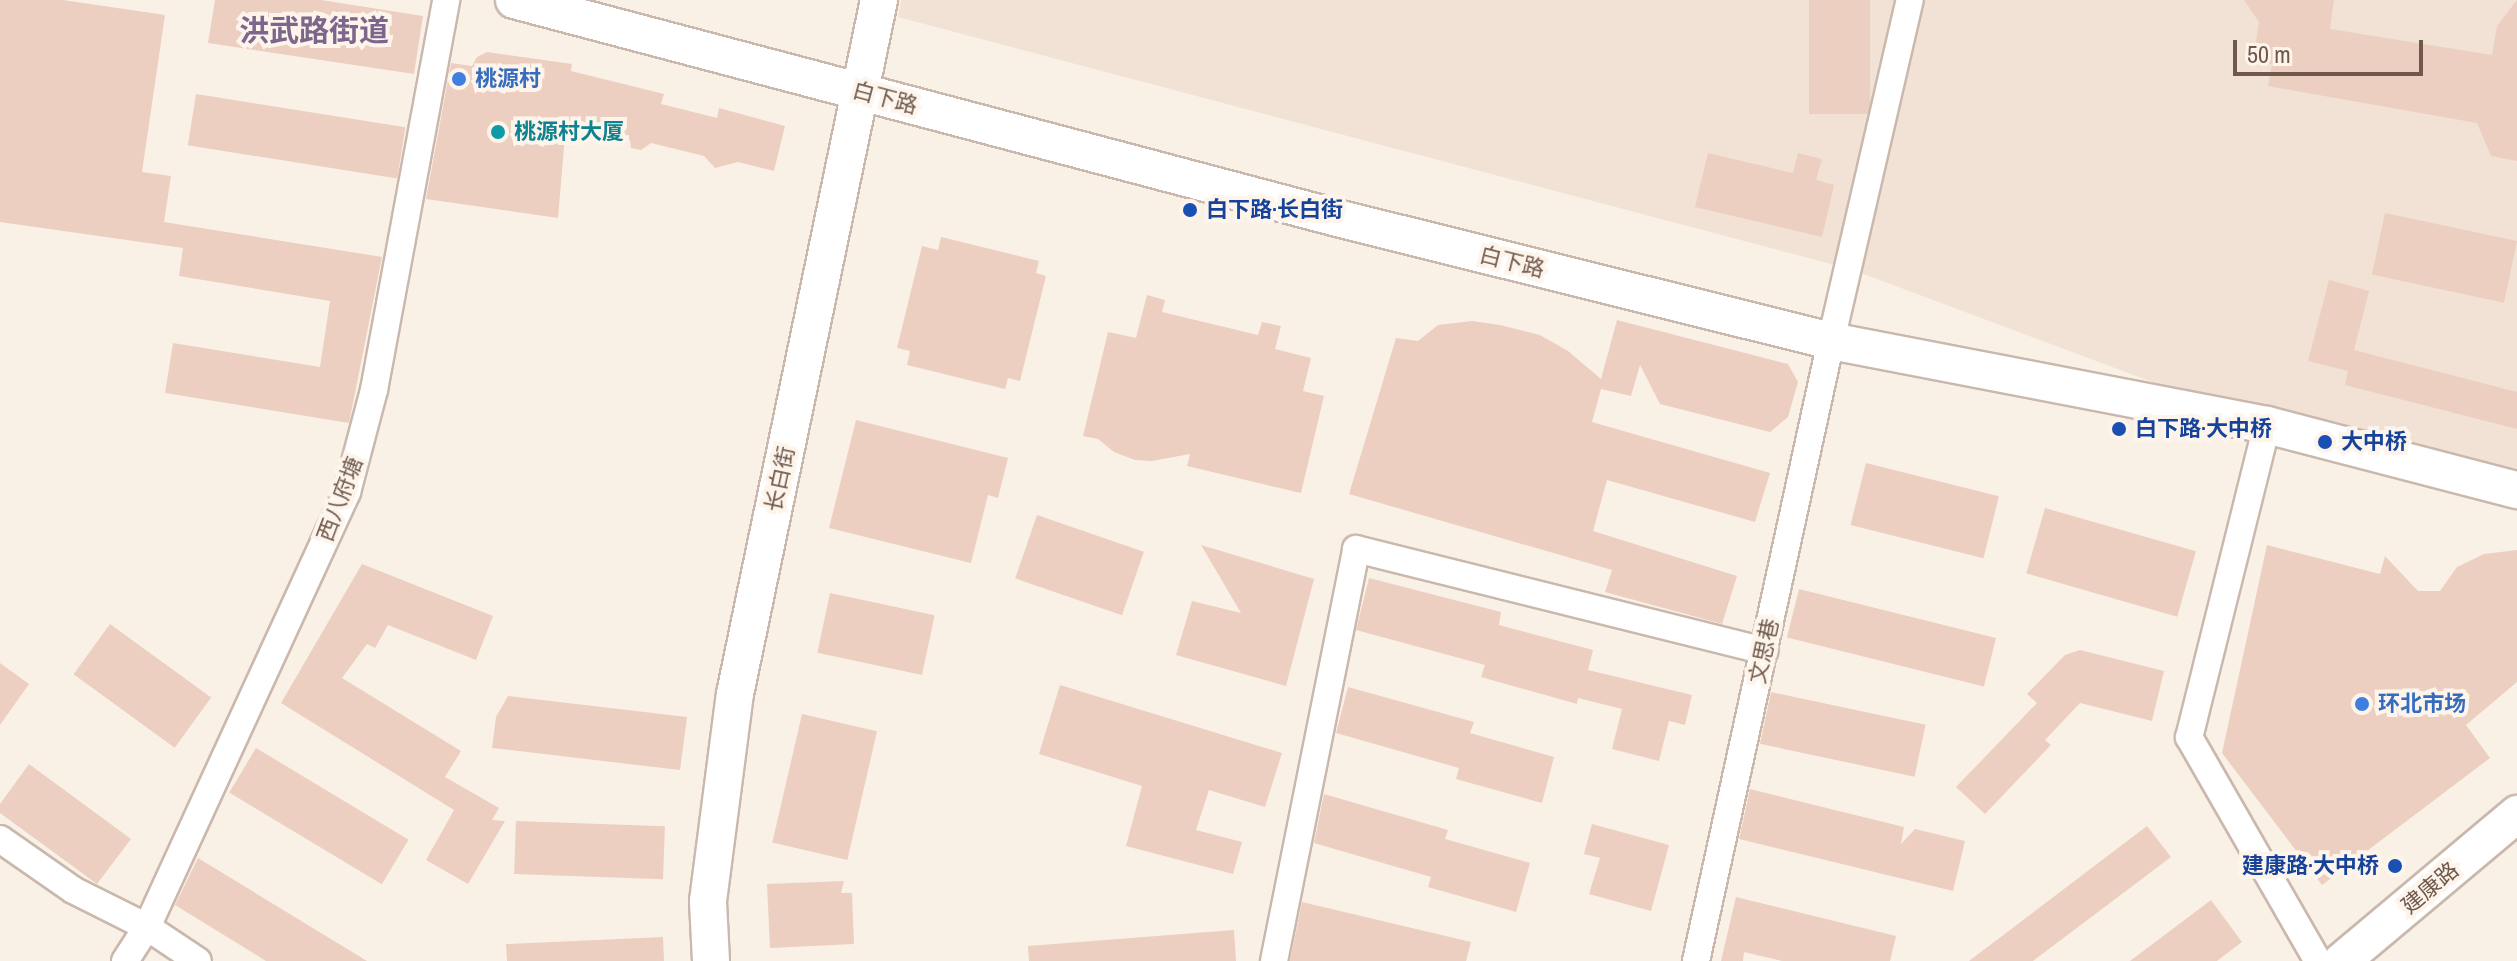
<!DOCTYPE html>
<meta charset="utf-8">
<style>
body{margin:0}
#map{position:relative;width:2517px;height:961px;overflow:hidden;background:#faf1e6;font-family:"Archivo Narrow","Noto Sans SC",sans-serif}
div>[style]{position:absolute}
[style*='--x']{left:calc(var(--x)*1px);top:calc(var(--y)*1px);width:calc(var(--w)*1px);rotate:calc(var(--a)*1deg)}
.residential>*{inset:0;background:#f1e2d5}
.building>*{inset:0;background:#eccfc0;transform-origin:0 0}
.roads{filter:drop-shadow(2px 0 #cab8ad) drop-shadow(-2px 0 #cab8ad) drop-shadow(0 2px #cab8ad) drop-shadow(0 -2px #cab8ad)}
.street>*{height:26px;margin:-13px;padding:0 13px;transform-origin:13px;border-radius:13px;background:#fff}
.secondary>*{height:36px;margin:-18px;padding:0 18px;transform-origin:18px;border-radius:18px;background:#fff}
.dots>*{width:22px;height:22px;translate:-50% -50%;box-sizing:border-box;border:4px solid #fdf5eb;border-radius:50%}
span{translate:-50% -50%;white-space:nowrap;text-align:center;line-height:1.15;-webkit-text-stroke:8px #fdf5eb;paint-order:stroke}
.shop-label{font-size:22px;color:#366cbe;font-weight:700}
.left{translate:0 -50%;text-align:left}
.street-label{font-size:22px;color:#70584d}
.culture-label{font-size:22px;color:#0d838f;font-weight:700}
.transit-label{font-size:22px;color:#164399;font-weight:700}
.right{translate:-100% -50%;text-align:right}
.district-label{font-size:30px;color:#7d668c;font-weight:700}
.scale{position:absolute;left:2233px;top:40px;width:190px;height:36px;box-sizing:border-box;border:4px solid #70584d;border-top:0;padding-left:10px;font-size:24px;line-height:28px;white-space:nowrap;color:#70584d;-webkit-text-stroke:6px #fdf5eb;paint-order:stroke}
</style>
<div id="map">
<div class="residential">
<i style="clip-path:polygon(901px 0,2517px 0,2517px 490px,2267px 425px,1850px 269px,898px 17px)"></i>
</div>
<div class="building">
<i style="clip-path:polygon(0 0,63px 0,165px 15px,142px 172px,171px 176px,164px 222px,382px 257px,349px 423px,165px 393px,173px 343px,320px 367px,330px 301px,179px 276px,183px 248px,0 222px)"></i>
<i style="clip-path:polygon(215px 0,321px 0,423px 16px,414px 74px,208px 43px)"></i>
<i style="left:1809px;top:0;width:61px;height:114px"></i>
<i style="clip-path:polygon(2244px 0,2334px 0,2330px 29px,2492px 55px,2497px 26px,2517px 0,2517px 161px,2491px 156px,2477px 123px,2268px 86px,2272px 64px,2253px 61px,2259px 22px)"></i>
<i style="clip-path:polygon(487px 52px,572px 64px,571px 71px,664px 94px,661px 104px,717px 118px,719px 108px,785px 126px,774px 171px,738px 162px,715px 168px,704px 156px,651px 143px,641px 150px,631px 148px,630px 140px,566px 124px,558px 218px,426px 199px,451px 63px,472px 66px,477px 57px)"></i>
<i style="left:196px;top:94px;width:212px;height:52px;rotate:9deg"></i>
<i style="clip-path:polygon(1708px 153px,1793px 173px,1798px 153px,1822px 159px,1816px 180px,1834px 185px,1822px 237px,1695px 207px)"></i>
<i style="left:2385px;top:213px;width:135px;height:63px;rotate:12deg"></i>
<i style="clip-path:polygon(941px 237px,1039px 261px,1036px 273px,1046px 276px,1020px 381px,1008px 378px,1005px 389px,907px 365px,910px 351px,897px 348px,922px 246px,938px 250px)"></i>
<i style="clip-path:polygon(2329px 280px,2369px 291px,2354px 350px,2517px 392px,2517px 429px,2345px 385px,2348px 371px,2308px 361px)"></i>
<i style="clip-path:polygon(1147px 295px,1165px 300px,1162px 312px,1258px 335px,1262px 322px,1281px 326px,1275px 349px,1311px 358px,1303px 391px,1324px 396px,1301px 493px,1187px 466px,1190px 454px,1152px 461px,1135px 460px,1114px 452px,1098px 439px,1083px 436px,1108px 332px,1136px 338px)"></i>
<i style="clip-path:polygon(1617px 320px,1788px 364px,1798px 382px,1788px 417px,1770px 432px,1660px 404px,1640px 365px,1631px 396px,1601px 389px,1592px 422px,1770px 473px,1755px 522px,1607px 480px,1593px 531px,1737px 576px,1722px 624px,1605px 592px,1612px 570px,1349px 494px,1396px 338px,1418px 341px,1438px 325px,1472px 321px,1500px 325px,1540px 335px,1568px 351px,1601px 379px)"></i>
<i style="clip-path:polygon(856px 420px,1008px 458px,998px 498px,988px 495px,971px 563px,829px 528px)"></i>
<i style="left:1866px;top:463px;width:137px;height:64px;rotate:14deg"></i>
<i style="left:2045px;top:508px;width:157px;height:68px;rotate:16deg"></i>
<i style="left:1037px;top:515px;width:113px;height:67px;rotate:19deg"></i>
<i style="clip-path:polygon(1201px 545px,1314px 579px,1286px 686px,1176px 655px,1192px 601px,1241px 613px)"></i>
<i style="clip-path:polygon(2267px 545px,2380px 574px,2385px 556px,2418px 591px,2440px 591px,2457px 567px,2484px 554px,2517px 550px,2517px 682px,2466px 725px,2490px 758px,2322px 885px,2222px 753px)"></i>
<i style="clip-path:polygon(362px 564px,493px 616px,476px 660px,388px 625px,375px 648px,367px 644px,342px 678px,461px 751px,445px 777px,499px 808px,492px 820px,505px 821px,468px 884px,426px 860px,454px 810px,281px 703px)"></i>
<i style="clip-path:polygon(1369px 578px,1501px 612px,1499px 625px,1593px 650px,1588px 670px,1692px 695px,1685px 725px,1669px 721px,1659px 761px,1612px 749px,1622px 709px,1578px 698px,1577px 704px,1481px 677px,1485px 665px,1356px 630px)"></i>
<i style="left:1799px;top:589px;width:203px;height:50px;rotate:14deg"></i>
<i style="left:830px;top:593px;width:107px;height:61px;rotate:12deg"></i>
<i style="left:110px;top:624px;width:125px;height:62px;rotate:36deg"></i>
<i style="clip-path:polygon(2080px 650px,2164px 671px,2152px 721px,2080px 703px,2045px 740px,2051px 745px,1985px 814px,1956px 787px,2037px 703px,2027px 694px,2065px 655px)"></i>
<i style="clip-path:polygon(0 663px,29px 684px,0 725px)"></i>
<i style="clip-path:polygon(1060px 685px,1282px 753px,1265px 807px,1209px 790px,1196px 830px,1242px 842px,1233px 874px,1126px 846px,1142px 786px,1039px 754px)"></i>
<i style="clip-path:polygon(1348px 687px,1474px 722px,1470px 733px,1554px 757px,1542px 803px,1456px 779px,1459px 768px,1336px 733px)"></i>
<i style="left:1771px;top:692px;width:158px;height:53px;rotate:12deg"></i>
<i style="clip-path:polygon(508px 696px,687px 717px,680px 770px,492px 748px,496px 717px)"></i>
<i style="left:802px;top:714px;width:77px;height:132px;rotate:13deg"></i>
<i style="left:256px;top:748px;width:178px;height:52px;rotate:31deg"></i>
<i style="clip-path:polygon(29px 764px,131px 839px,97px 884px,0 813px,0 804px)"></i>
<i style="clip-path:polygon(1750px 789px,1904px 827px,1901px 844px,1915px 829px,1965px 841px,1953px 891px,1739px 839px)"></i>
<i style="clip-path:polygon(1324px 794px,1448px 830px,1445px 839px,1530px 863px,1516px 912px,1428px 887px,1431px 877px,1314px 843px)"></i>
<i style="left:516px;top:821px;width:149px;height:53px;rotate:2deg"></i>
<i style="clip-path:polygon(1592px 824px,1669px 845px,1651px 911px,1589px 894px,1600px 858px,1584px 854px)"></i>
<i style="clip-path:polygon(2147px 826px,2171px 857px,2033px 961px,1969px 961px)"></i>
<i style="clip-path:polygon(198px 858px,367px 961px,266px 961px,175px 905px)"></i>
<i style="clip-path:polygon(844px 881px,841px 893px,852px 893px,854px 944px,770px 948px,767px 884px)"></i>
<i style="clip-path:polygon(1736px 897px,1896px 936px,1890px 961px,1782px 961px,1744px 952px,1743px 961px,1721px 961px)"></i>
<i style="clip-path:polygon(2211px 900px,2242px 942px,2217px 961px,2130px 961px)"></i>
<i style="clip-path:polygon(1302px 902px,1471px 942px,1466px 961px,1290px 961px)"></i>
<i style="clip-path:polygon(1234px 930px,1236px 961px,1029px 961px,1028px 946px)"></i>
<i style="clip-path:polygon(663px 937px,664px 961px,507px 961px,506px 944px)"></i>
</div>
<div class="roads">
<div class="street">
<i style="--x:2267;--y:425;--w:322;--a:104"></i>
<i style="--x:2189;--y:737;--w:258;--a:60.1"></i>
<i style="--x:0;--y:839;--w:89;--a:34.9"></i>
<i style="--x:73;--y:890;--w:83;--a:26.6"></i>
<i style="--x:147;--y:927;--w:61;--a:33.7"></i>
<i style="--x:125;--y:961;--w:40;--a:-57.1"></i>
<i style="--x:147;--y:927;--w:479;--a:-65.3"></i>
<i style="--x:347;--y:492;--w:106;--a:-75.2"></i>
<i style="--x:374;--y:390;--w:397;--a:-79.5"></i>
<i style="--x:1274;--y:961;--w:420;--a:-78.7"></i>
<i style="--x:1356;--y:549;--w:421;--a:14"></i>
<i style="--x:1696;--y:961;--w:635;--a:-77.72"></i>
<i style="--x:1831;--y:341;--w:350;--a:-77"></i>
</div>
<div class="secondary">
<i style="--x:514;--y:0;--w:856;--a:14.83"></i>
<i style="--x:1341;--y:219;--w:505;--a:13.98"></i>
<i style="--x:1831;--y:341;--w:444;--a:10.9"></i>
<i style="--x:2267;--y:425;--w:258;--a:14.6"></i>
<i style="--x:711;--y:961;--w:60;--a:-92.9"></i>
<i style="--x:708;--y:901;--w:209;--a:-82.6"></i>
<i style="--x:735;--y:694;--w:709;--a:-78.28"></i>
<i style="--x:2342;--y:961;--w:229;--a:-40"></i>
</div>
</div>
<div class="dots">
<i style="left:459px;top:79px;background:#3f7fe0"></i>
<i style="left:498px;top:132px;background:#0f9aa8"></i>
<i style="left:1190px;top:210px;background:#1a4fb4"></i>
<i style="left:2119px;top:429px;background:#1a4fb4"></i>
<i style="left:2325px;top:442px;background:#1a4fb4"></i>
<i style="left:2362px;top:704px;background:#3f7fe0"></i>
<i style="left:2395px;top:866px;background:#1a4fb4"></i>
</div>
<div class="shop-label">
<span class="left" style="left:475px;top:79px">桃源村</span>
<span class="left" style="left:2378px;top:704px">环北市场</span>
</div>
<div class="street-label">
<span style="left:885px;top:98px;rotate:15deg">白下路</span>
<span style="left:1512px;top:262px;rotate:14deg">白下路</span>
<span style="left:780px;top:479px;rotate:-78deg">长白街</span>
<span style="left:340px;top:499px;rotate:-69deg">西八府塘</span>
<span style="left:1764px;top:651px;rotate:-78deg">文思巷</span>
<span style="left:2430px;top:888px;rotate:-40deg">建康路</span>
</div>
<div class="culture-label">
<span class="left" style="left:514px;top:132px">桃源村大厦</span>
</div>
<div class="transit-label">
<span class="left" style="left:1206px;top:210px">白下路·长白街</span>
<span class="left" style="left:2135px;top:429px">白下路·大中桥</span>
<span class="left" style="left:2341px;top:442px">大中桥</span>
<span class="right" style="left:2379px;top:866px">建康路·大中桥</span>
</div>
<div class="district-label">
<span style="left:314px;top:30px">洪武路街道</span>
</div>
<div class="scale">50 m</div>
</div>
